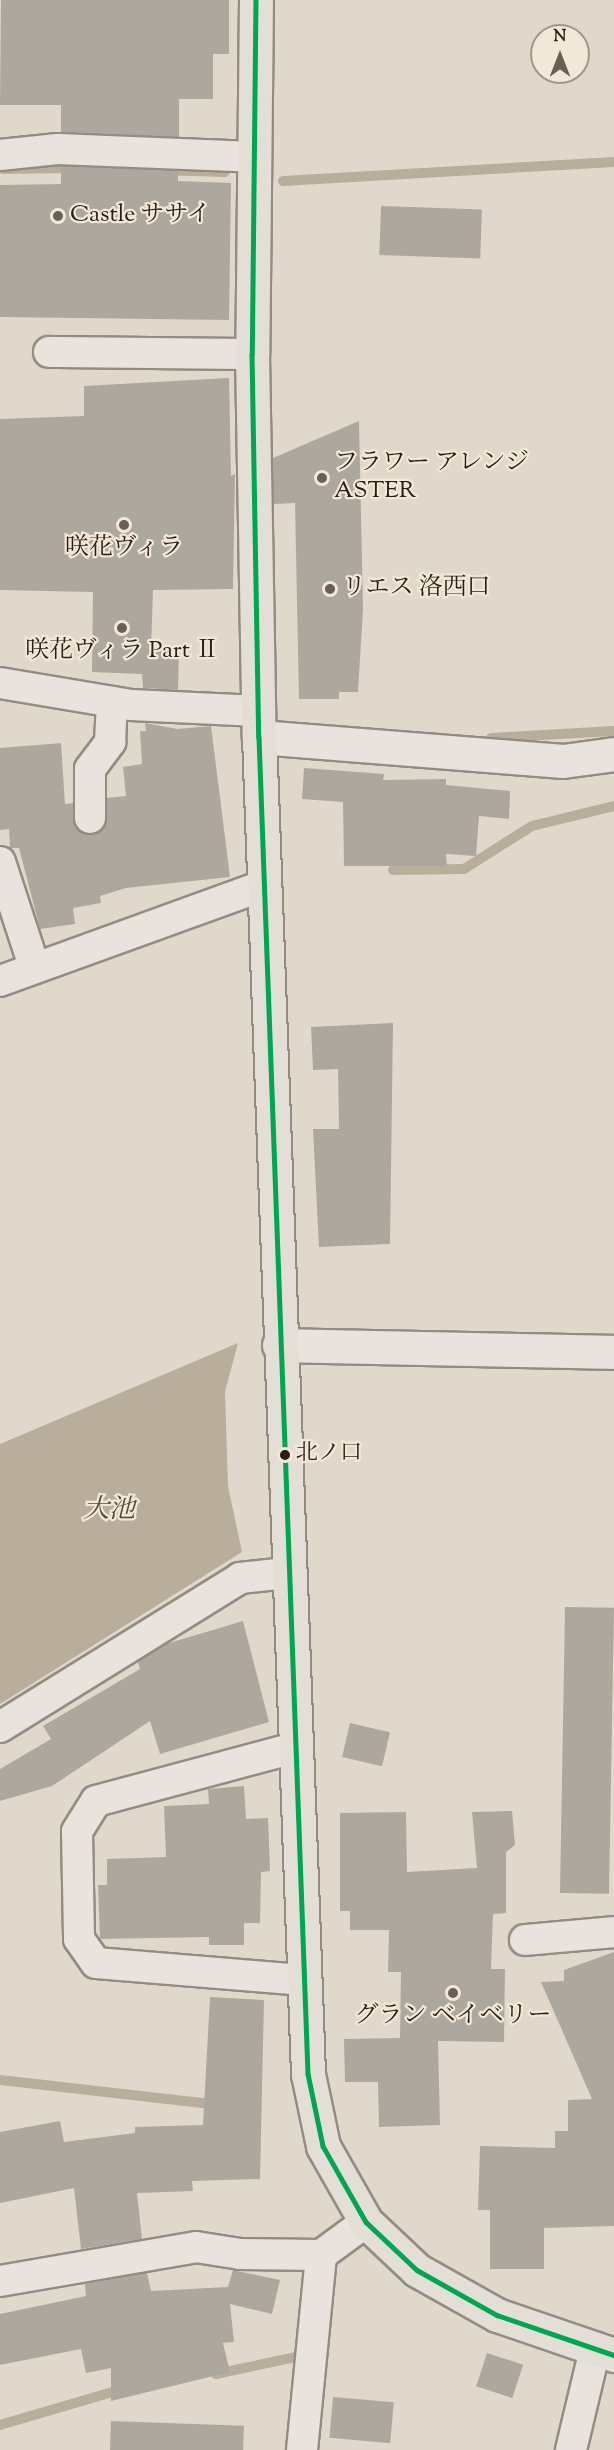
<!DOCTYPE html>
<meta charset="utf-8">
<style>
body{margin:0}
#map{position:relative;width:614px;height:2450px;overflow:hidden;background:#e0d9cb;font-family:"Sorts Mill Goudy","Noto Serif JP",serif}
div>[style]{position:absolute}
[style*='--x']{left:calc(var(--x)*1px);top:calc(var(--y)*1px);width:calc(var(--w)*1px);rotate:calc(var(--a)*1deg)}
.water>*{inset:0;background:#b9ae9c}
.stream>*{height:10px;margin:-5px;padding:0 5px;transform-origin:5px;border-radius:5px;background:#b9ae9c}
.building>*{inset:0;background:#ada89e;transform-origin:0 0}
.roads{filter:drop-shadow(2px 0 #928d84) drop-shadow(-2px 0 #928d84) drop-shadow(0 2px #928d84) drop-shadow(0 -2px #928d84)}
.minor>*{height:30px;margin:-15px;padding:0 15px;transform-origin:15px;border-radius:15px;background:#e8e3dc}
.tertiary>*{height:33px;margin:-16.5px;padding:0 16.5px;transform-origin:16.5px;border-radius:16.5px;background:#e8e3dc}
.primary>*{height:33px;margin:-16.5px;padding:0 16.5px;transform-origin:16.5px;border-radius:16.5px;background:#e3dfd7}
.bus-1>*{height:4.5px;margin:-2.25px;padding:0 2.25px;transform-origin:2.25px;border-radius:2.25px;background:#00a651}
.dots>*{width:16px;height:16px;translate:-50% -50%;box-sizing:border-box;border:3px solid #f1e8d7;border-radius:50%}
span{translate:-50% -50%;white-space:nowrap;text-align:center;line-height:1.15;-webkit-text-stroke:4.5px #f1e8d7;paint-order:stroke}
.bus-label{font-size:22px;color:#291e17}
.left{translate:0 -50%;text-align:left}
.poi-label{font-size:24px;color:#291e17}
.water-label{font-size:26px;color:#554a3f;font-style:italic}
.north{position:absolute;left:530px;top:24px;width:60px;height:60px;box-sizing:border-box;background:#f1e8d7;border:2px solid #a1978a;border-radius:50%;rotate:0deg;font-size:16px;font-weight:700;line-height:24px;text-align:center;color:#291e17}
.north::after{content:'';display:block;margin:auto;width:21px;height:27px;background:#695f56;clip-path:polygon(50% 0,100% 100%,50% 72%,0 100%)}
</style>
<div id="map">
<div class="water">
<i style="clip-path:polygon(238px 1343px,225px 1392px,228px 1486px,242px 1552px,0 1704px,0 1444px)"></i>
</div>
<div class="stream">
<i style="--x:3;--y:169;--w:72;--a:-0.8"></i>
<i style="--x:126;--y:169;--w:99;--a:1.7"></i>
<i style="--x:283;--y:181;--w:332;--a:-3.3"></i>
<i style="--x:491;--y:738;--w:123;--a:-3.3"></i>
<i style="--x:393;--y:870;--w:71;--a:-0.8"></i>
<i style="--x:464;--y:869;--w:80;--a:-32.3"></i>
<i style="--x:532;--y:826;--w:84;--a:-13.7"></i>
<i style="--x:0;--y:2080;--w:219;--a:6.5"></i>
<i style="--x:216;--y:2374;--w:82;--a:-12"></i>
<i style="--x:0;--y:2425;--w:128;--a:-16.3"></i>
</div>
<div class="building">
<i style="clip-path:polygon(1px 0,229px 0,229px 54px,213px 54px,213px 99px,179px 99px,179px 137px,61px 132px,61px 105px,0 105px)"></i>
<i style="clip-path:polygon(61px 166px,178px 171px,178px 181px,231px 183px,229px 320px,0 317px,0 185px,61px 184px)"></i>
<i style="left:381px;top:206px;width:101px;height:49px;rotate:2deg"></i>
<i style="clip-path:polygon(229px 378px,231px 476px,235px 474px,233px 589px,153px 590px,151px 649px,179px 649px,178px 690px,143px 688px,142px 674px,92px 672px,93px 592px,0 590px,0 419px,84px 416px,84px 386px)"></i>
<i style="clip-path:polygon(359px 421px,363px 609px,358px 692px,339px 692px,339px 699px,299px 699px,295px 503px,273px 504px,273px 458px)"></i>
<i style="clip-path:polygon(145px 723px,177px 729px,211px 726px,230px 877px,126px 888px,100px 896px,101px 903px,73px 908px,75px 924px,40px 929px,19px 848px,10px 848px,9px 829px,0 830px,0 748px,61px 743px,65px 804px,73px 803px,75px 827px,91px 835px,105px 826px,107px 798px,126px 796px,123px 767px,142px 764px,140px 731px,146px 731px)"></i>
<i style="clip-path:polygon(304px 768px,384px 774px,383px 780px,446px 779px,446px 785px,510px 791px,509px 819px,479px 816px,476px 856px,446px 854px,447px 866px,344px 866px,343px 802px,302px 799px)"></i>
<i style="clip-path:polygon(393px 1023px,390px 1244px,319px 1247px,313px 1129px,339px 1129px,338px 1069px,313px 1070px,311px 1027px)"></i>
<i style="left:565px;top:1607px;width:49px;height:286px;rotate:1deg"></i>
<i style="clip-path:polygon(243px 1621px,269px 1722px,160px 1754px,150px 1721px,52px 1786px,0 1801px,0 1769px,51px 1739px,43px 1726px,140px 1669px,138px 1662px,166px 1644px)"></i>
<i style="left:350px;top:1723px;width:41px;height:35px;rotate:13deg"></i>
<i style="clip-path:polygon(244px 1786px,246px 1819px,268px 1818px,270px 1871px,261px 1872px,260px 1923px,244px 1923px,244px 1945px,209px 1945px,209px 1937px,100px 1939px,98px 1885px,107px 1885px,107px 1859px,166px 1857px,164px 1806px,209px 1804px,208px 1789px)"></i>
<i style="clip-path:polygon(512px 1811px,515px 1845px,506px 1852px,506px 1913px,493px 1914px,491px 1969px,505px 1969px,504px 2042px,438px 2041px,440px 2125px,379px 2127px,378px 2082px,345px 2082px,344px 2039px,400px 2038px,401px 1972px,388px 1972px,389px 1930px,350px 1930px,350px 1911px,340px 1911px,340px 1813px,406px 1812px,407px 1872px,477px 1868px,472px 1812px)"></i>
<i style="clip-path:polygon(614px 1952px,614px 2226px,544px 2228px,544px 2269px,490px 2269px,490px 2210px,478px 2210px,480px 2146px,555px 2148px,555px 2131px,568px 2131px,568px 2100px,592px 2099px,541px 1982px,564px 1981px,564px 1970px)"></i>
<i style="clip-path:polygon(210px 1997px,264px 2000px,260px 2179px,192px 2181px,193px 2191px,137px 2193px,142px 2239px,81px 2249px,74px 2188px,0 2203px,0 2132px,60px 2121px,64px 2142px,135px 2133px,135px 2127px,203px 2125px)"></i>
<i style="clip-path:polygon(233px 2270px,280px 2280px,272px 2314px,230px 2304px,234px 2342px,223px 2343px,230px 2372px,111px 2401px,111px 2368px,86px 2373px,81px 2349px,0 2365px,0 2314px,86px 2296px,85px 2284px,147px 2273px,151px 2291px,228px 2287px)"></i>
<i style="left:487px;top:2353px;width:38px;height:35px;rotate:18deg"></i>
<i style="left:333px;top:2397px;width:61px;height:41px;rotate:5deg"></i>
<i style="left:111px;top:2421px;width:133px;height:29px;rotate:2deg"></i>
</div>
<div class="roads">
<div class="minor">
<i style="--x:0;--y:155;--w:58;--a:-5.9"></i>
<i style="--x:58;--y:149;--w:196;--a:2.3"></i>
<i style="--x:49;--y:352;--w:203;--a:0.6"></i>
<i style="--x:0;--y:683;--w:133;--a:9.5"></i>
<i style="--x:131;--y:705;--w:128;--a:2.7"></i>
<i style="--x:90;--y:818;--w:49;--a:-90"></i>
<i style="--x:90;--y:769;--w:34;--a:-53"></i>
<i style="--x:110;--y:742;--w:40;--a:-87.1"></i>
<i style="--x:0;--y:862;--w:109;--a:71.9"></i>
<i style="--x:0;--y:981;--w:280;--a:-19.9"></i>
<i style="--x:0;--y:1727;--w:282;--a:-31.8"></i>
<i style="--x:240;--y:1578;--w:47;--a:-6.1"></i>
<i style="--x:294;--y:1748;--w:205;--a:165"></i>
<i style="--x:96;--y:1801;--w:36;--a:122"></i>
<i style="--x:77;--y:1832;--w:107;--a:88.9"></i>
<i style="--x:79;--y:1939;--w:29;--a:55"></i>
<i style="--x:96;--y:1963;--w:206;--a:4.7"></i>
<i style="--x:525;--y:1940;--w:89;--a:-5.1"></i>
<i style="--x:0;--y:2281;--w:199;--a:-9.8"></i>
<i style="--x:196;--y:2247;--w:45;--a:9"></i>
<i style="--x:240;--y:2254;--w:81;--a:0.7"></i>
<i style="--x:321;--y:2255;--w:56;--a:-36.3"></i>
<i style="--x:302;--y:2450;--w:196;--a:-84.4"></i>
<i style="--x:571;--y:2450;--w:104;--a:-76.6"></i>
</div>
<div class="tertiary">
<i style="--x:259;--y:737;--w:305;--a:4.5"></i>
<i style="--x:563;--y:761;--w:51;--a:-7.8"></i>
<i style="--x:279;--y:1345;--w:335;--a:1.2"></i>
</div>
<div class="primary">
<i style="--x:256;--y:0;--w:354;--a:90.6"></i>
<i style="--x:252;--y:354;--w:383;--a:89"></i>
<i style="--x:259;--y:737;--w:1338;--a:87.9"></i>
<i style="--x:308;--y:2074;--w:74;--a:78.2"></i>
<i style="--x:323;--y:2146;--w:87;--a:60.5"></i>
<i style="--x:366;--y:2222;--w:70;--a:43.3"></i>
<i style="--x:417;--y:2270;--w:92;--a:29.4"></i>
<i style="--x:497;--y:2315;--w:124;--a:18.9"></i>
</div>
</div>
<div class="bus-1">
<i style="--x:256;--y:0;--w:354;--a:90.6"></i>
<i style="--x:252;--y:354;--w:383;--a:89"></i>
<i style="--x:259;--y:737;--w:1338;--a:87.9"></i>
<i style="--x:308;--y:2074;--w:74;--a:78.2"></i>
<i style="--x:323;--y:2146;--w:87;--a:60.5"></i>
<i style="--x:366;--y:2222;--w:70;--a:43.3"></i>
<i style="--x:417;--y:2270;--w:92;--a:29.4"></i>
<i style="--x:497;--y:2315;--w:124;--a:18.9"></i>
</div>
<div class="dots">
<i style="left:58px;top:216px;background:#695f56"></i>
<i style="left:322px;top:478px;background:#695f56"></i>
<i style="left:124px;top:525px;background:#695f56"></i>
<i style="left:330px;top:589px;background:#695f56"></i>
<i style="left:122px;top:628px;background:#695f56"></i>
<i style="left:285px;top:1455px;background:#291e17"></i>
<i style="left:453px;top:1993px;background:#695f56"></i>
</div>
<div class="bus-label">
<span class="left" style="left:296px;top:1455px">北ノ口</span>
</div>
<div class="poi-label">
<span class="left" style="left:70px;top:216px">Castle ササイ</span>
<span class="left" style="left:334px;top:478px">フラワー アレンジ<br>ASTER</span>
<span style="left:124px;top:549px">咲花ヴィラ</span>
<span class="left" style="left:342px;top:589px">リエス 洛西口</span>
<span style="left:122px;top:652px">咲花ヴィラ Part Ⅱ</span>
<span style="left:453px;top:2017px">グラン ベイベリー</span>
</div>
<div class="water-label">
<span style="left:109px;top:1511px">大池</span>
</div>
<div class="north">N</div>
</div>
